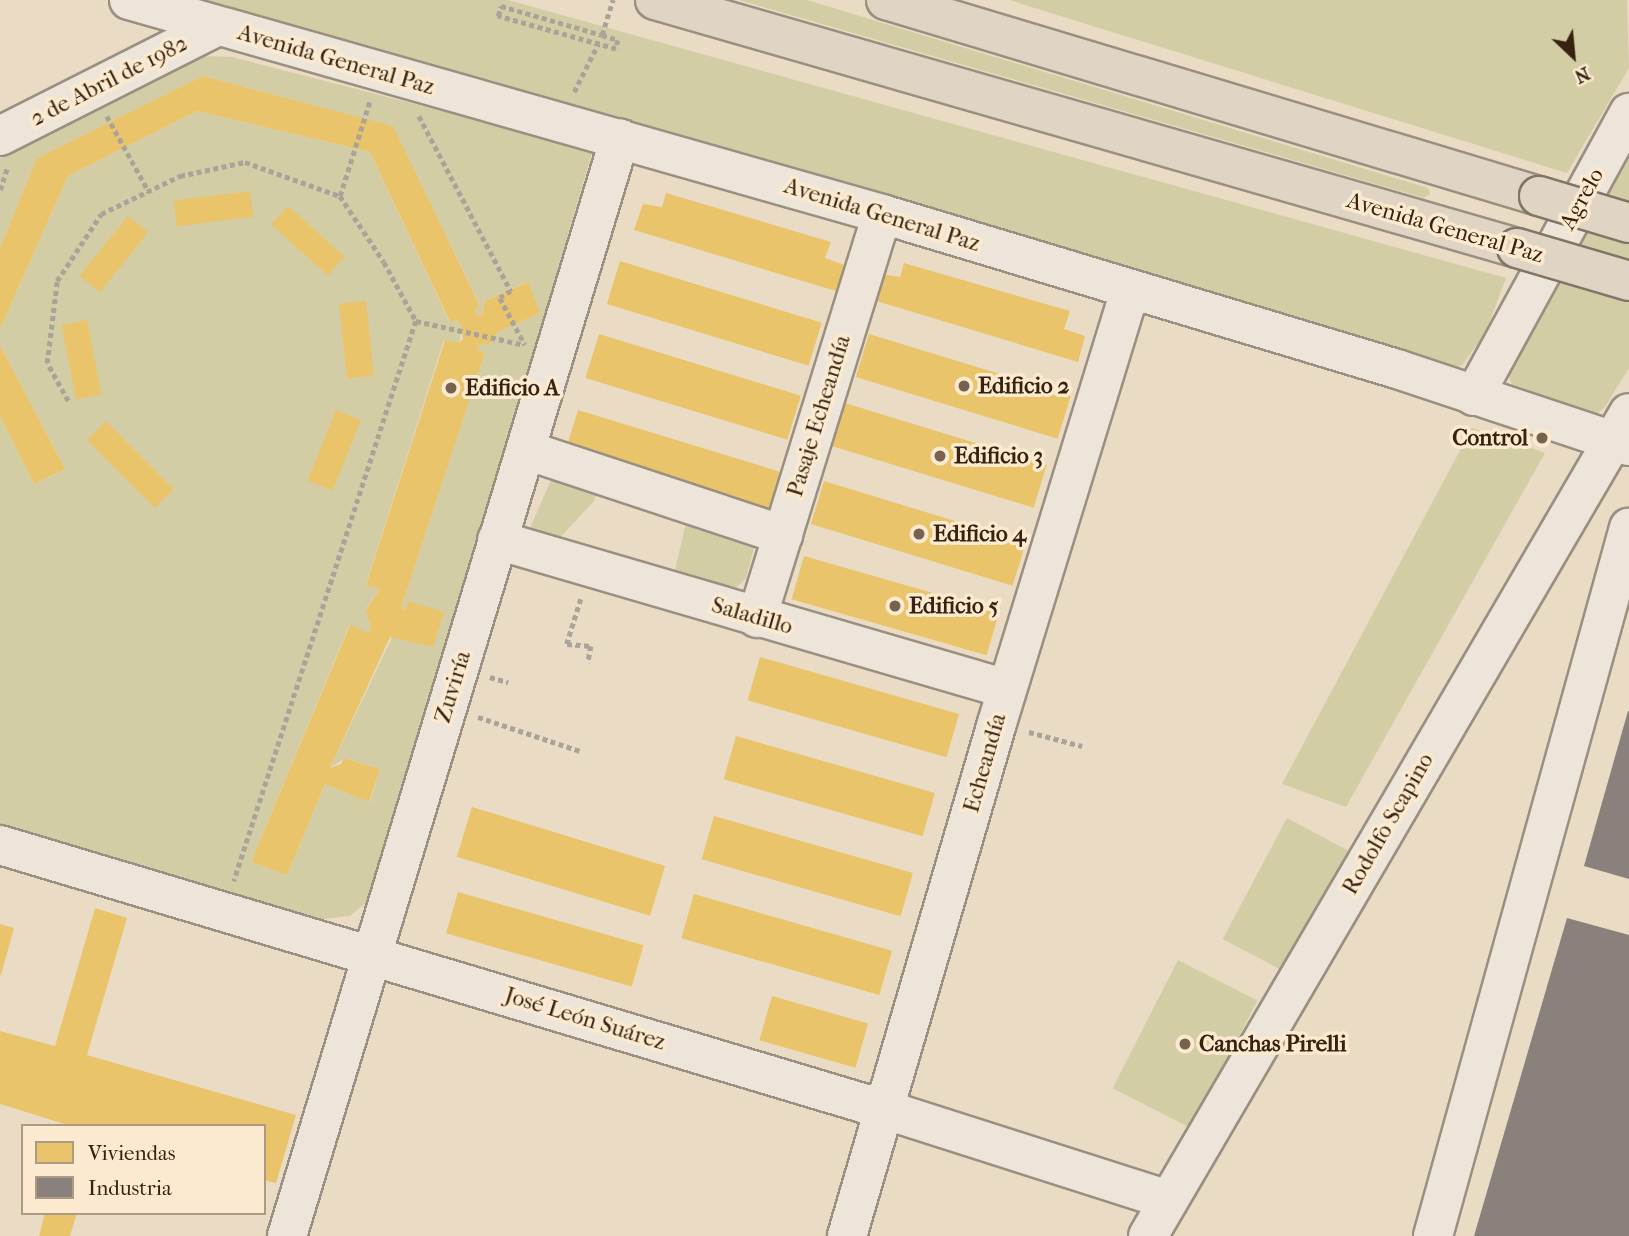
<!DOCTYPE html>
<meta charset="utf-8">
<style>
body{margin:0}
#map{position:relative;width:1629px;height:1236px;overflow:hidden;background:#eadcc4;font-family:"IM FELL French Canon",serif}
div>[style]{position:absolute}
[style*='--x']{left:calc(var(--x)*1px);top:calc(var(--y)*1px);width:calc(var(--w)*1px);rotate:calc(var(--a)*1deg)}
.green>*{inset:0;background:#d3cda5;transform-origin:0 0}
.homes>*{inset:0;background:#e9c46a;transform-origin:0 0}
.industry>*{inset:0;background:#8a817c}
.path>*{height:4.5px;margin-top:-2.25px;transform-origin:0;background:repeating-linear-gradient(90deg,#aaa399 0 5px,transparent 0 8.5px)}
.roads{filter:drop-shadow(2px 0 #9a8f80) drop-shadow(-2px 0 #9a8f80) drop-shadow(0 2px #9a8f80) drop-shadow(0 -2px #9a8f80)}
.minor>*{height:38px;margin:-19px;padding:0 19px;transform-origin:19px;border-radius:19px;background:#ede5d9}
.highway>*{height:38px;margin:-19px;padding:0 19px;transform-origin:19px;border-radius:19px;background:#e0d5c4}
.bridges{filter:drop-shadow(2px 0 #807668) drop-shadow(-2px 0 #807668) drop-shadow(0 2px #807668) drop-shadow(0 -2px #807668)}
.highway-bridge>*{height:38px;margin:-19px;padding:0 19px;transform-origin:19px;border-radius:19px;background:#e0d5c4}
.dots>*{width:19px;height:19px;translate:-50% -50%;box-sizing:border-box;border:4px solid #fbeacf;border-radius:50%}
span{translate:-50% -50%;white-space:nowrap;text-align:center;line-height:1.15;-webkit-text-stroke:7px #fbeacf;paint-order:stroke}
.street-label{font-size:23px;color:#372110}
.poi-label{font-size:23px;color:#372110;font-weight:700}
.left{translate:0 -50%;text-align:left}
.right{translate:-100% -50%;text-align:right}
.legend{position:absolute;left:21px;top:1124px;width:245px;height:91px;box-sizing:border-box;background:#fbeacf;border:2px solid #ad9a83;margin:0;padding:9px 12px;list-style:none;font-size:21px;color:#372110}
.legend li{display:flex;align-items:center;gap:14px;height:35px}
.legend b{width:35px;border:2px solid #ad9a83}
.north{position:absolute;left:1538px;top:21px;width:70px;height:70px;-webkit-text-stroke:5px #fbeacf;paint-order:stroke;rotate:154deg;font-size:19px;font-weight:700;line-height:28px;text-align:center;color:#372110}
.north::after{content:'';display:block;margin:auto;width:24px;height:32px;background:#372110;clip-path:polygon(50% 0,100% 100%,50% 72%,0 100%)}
</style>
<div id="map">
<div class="green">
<i style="clip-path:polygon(184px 0,508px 0,1506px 278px,1485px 334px,1462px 365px,1443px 372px)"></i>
<i style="clip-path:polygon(739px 0,807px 0,1428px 188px,1430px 194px,1424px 198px)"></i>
<i style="clip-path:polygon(1009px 0,1627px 0,1629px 68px,1567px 173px)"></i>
<i style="clip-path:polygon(204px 56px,232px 57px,593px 150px,372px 898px,350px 916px,315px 920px,0 827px,0 416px,34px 484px,65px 469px,0 345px,0 329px,68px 176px,197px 111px,370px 152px,449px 321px,456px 320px,461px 325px,460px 343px,444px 340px,366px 584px,380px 589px,366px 609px,371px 628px,368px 633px,349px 626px,251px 862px,287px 875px,325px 784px,370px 802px,380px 769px,345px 758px,330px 768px,405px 610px,401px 608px,404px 599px,485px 353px,478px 350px,479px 344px,490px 344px,498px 332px,540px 313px,527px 282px,485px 301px,482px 314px,477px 315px,475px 308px,480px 305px,392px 126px,203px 76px,37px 158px,0 248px,0 158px)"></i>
<i style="clip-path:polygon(1629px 143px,1629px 368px,1605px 407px,1594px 416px,1515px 393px,1507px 371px)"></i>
<i style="clip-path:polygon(1472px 428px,1545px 453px,1346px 807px,1282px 784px)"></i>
<i style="clip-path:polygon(561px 457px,604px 473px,594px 501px,557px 541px,530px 528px)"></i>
<i style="clip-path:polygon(686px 522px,757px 537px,746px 578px,730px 594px,673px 579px)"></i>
<i style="left:1287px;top:818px;width:69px;height:137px;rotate:28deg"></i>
<i style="left:1178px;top:960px;width:89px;height:144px;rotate:27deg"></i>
</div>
<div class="homes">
<i style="clip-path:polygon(203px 76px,393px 126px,480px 306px,475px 308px,477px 315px,482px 314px,485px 301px,528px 282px,540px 313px,498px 332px,490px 344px,479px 344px,478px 350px,485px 353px,401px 608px,405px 610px,408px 601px,444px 612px,433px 647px,390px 637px,330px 768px,341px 764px,344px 758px,380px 769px,369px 802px,325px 784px,287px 875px,251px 862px,350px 625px,368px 633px,371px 628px,366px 610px,380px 589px,366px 585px,445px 340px,460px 343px,463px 338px,461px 325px,456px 320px,450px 322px,370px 152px,197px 111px,68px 176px,0 329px,0 248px,37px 158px)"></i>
<i style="left:250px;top:191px;width:26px;height:77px;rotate:83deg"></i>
<i style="clip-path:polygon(666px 193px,831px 242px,825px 258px,847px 266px,839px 292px,634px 230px,643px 204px,662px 207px)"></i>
<i style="left:288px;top:206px;width:76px;height:25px;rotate:42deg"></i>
<i style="left:128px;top:216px;width:26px;height:77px;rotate:39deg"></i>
<i style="left:620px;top:261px;width:211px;height:45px;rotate:17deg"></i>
<i style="clip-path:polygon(904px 263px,1070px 311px,1064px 329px,1085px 336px,1078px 362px,873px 300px,882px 274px,900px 277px)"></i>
<i style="left:366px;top:301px;width:75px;height:27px;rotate:84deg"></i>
<i style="left:87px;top:320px;width:76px;height:26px;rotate:79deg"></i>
<i style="left:599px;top:334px;width:211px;height:46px;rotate:17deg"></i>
<i style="left:869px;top:334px;width:211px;height:45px;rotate:17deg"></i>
<i style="clip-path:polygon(0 345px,65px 469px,34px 484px,0 416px)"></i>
<i style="left:845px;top:403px;width:211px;height:45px;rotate:17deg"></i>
<i style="left:336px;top:410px;width:27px;height:76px;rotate:22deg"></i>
<i style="left:578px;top:410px;width:211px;height:45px;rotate:17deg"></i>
<i style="left:106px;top:421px;width:96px;height:27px;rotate:45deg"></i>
<i style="left:824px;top:481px;width:211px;height:45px;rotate:17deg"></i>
<i style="left:804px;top:556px;width:203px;height:45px;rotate:16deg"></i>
<i style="left:760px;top:657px;width:207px;height:45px;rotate:16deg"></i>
<i style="left:736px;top:736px;width:207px;height:45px;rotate:16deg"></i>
<i style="left:472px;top:807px;width:202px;height:52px;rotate:17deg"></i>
<i style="left:714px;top:816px;width:207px;height:45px;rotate:16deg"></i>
<i style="left:458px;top:892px;width:193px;height:43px;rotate:16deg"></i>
<i style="left:694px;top:894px;width:206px;height:46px;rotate:16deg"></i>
<i style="clip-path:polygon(95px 908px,127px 918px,87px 1055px,296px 1115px,276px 1183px,264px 1180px,264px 1126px,71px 1126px,0 1104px,0 1031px,55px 1046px)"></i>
<i style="clip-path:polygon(0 924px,14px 928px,1px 975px,0 974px)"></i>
<i style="left:772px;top:996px;width:100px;height:46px;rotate:16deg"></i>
<i style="clip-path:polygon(45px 1213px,77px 1213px,70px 1236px,39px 1236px)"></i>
</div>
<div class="industry">
<i style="clip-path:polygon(1628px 711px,1629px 711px,1629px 879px,1584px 866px)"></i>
<i style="clip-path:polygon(1567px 918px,1629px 935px,1629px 1236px,1474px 1236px)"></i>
</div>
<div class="path">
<i style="--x:602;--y:35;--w:17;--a:17"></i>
<i style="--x:618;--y:40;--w:9;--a:103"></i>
<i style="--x:616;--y:49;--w:123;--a:-164.4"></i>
<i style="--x:498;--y:16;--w:10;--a:-73"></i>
<i style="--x:501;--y:6;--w:105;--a:16"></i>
<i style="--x:602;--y:35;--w:37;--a:-73"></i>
<i style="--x:574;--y:92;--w:54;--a:-63.4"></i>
<i style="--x:107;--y:116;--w:87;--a:61.1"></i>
<i style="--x:419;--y:116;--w:198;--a:62.3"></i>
<i style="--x:511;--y:291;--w:13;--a:148"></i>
<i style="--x:500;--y:298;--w:53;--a:62"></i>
<i style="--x:0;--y:190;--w:25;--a:-72"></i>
<i style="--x:340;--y:196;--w:101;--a:-72.6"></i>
<i style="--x:416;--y:321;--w:107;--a:12.4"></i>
<i style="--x:68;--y:401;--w:43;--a:-118.9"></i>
<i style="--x:47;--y:363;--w:83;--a:-83"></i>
<i style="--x:57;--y:281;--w:80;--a:-56.7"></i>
<i style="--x:101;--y:214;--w:88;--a:-25.7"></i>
<i style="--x:180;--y:176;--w:66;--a:-12.2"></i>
<i style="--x:245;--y:162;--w:101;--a:19.7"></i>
<i style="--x:340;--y:196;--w:79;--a:56.3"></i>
<i style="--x:384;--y:262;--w:67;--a:61.5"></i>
<i style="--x:416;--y:321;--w:589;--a:108"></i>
<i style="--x:581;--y:599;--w:47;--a:107.3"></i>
<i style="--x:567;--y:644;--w:24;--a:5"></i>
<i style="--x:591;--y:646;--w:17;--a:100"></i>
<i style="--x:490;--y:677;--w:19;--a:16"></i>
<i style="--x:478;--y:717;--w:108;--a:18.4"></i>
<i style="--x:1029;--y:732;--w:55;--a:14.8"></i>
</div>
<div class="roads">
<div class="minor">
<i style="--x:129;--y:0;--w:783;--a:15.86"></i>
<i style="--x:882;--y:214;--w:538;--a:16.75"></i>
<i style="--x:1397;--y:369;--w:244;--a:18.4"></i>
<i style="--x:0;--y:136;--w:244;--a:-26.8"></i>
<i style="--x:1474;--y:396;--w:323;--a:-61.3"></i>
<i style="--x:526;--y:450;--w:271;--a:18.3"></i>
<i style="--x:497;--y:540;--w:531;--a:16.29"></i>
<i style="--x:757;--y:618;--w:423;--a:-72.8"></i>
<i style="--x:0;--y:845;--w:922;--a:16.65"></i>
<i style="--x:883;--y:1109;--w:299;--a:17.7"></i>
<i style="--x:287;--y:1236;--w:1147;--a:-73.13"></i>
<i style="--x:847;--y:1236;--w:534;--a:-73.7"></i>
<i style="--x:997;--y:723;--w:451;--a:-72.9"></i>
<i style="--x:1148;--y:1236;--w:953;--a:-59.7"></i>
<i style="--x:1433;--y:1236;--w:735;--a:-74.53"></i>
</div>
<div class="highway">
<i style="--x:655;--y:0;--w:897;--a:16.05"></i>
<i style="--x:886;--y:0;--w:682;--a:16.71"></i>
</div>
</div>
<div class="bridges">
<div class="highway-bridge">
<i style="--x:1539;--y:196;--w:94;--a:16.7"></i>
<i style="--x:1517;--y:248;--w:117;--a:16.4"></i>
</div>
</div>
<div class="dots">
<i style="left:964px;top:386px;background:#76624f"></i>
<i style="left:451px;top:388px;background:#76624f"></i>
<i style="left:1542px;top:438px;background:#76624f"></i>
<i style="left:940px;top:456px;background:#76624f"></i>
<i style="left:919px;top:534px;background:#76624f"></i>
<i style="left:895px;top:606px;background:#76624f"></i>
<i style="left:1185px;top:1044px;background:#76624f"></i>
</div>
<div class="street-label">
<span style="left:336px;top:60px;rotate:16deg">Avenida General Paz</span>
<span style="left:109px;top:81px;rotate:-27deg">2 de Abril de 1982</span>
<span style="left:1582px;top:199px;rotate:-61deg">Agrelo</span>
<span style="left:882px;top:215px;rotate:17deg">Avenida General Paz</span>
<span style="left:1445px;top:228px;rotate:16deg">Avenida General Paz</span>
<span style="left:819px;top:416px;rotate:-73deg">Pasaje Echeandía</span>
<span style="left:752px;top:616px;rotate:16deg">Saladillo</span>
<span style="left:453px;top:687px;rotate:-73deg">Zuviría</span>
<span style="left:985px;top:763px;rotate:-74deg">Echeandía</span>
<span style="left:1388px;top:824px;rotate:-60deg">Rodolfo Scapino</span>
<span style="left:585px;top:1019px;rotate:17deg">José León Suárez</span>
</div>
<div class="poi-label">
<span class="left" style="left:978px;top:386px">Edificio 2</span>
<span class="left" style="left:465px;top:388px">Edificio A</span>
<span class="right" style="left:1528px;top:438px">Control</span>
<span class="left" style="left:954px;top:456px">Edificio 3</span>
<span class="left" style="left:933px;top:534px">Edificio 4</span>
<span class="left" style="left:909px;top:606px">Edificio 5</span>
<span class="left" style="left:1199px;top:1044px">Canchas Pirelli</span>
</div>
<ul class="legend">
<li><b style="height:19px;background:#e9c46a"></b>Viviendas</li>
<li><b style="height:19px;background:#8a817c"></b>Industria</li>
</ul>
<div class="north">N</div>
</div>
